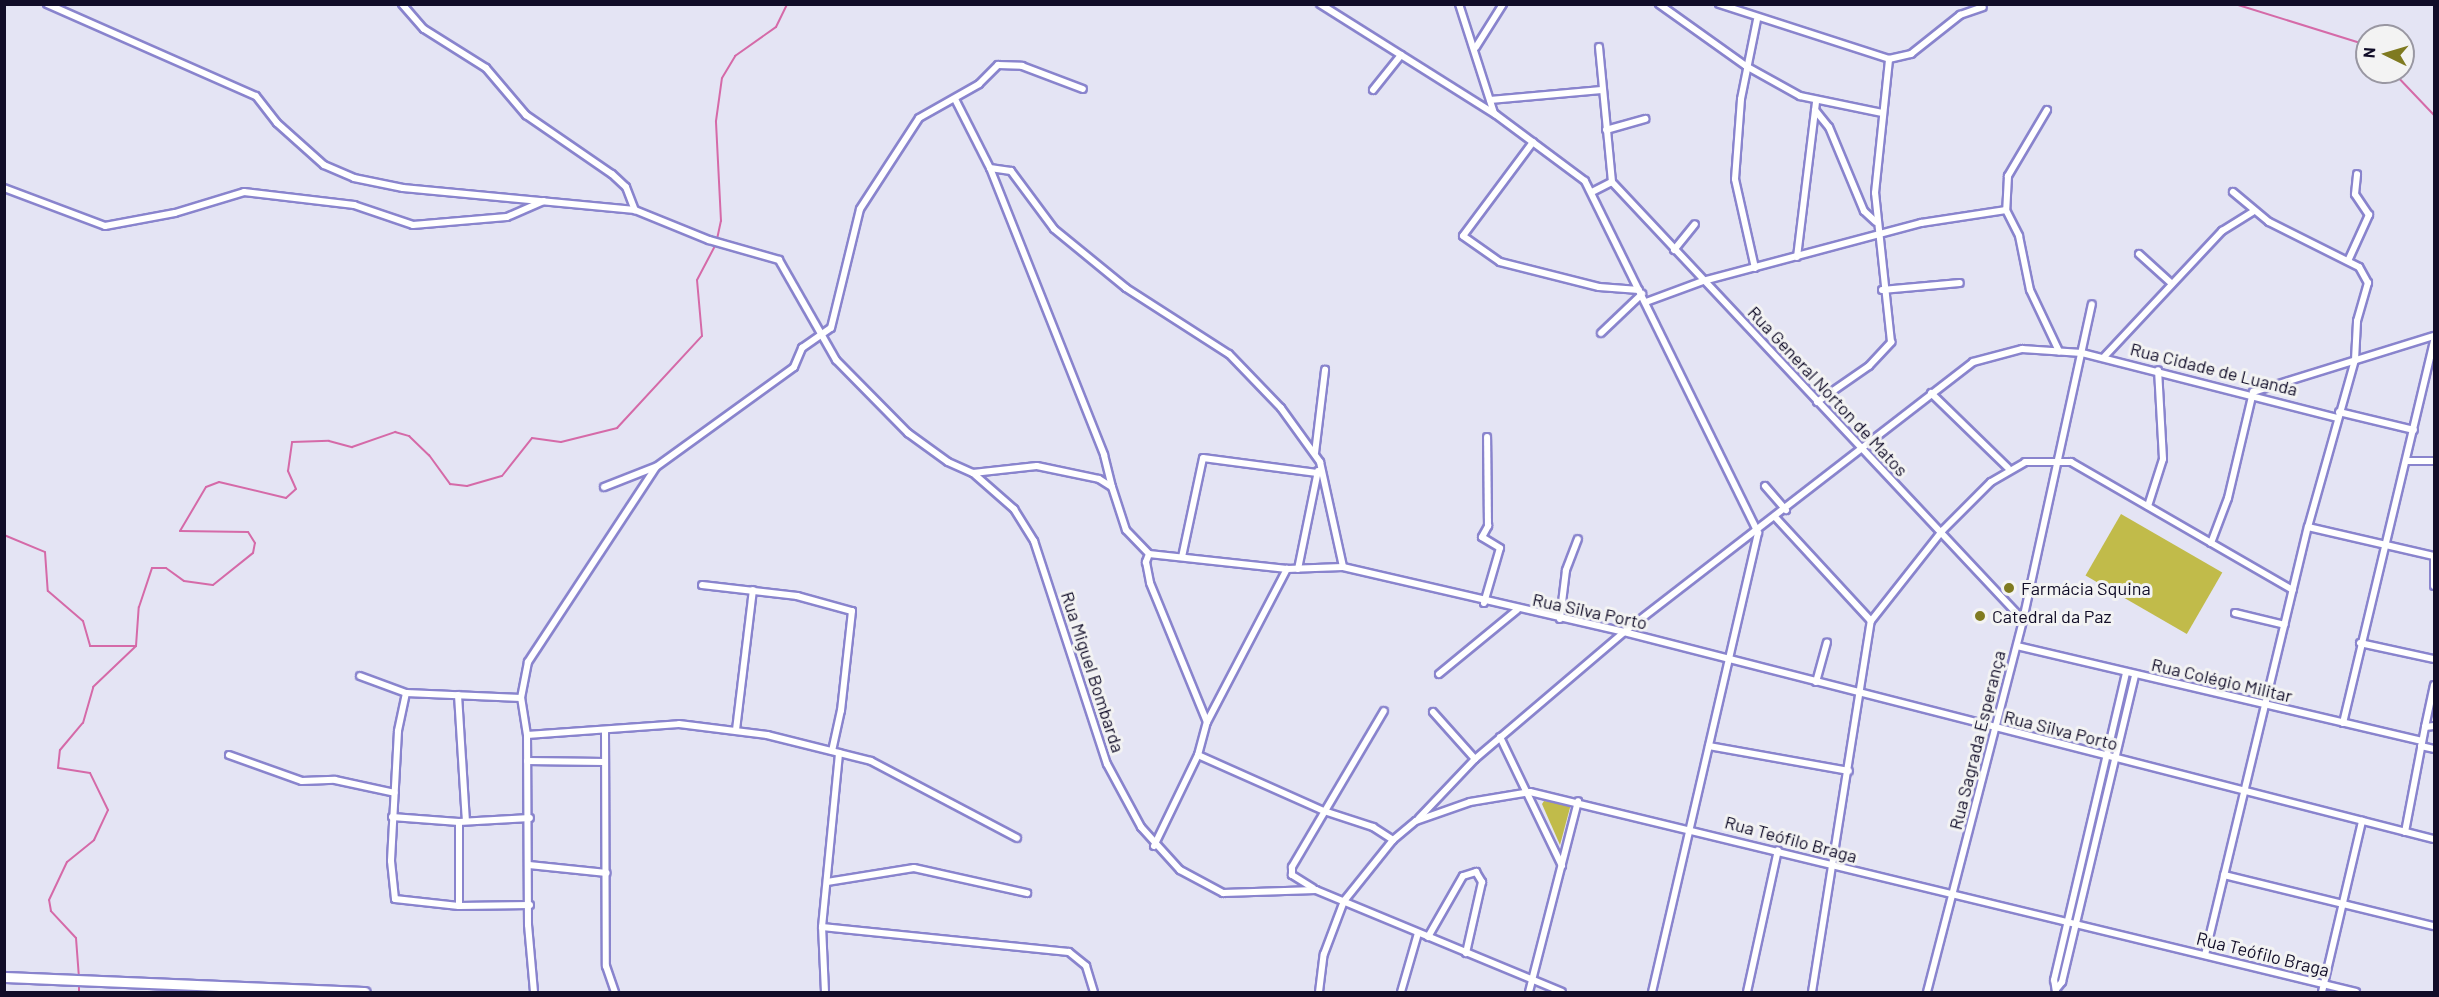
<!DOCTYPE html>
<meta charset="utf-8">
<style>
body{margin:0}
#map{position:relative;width:2439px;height:997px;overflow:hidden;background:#e4e4f4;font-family:Barlow,sans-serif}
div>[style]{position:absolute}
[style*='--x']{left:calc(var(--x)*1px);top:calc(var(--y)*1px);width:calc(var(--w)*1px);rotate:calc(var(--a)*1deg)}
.green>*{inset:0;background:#c1bb4a;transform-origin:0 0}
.stream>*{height:2px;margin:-1px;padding:0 1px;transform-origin:1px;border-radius:1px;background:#d56aa8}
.roads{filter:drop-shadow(2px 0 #8984cd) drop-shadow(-2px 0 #8984cd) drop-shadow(0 2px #8984cd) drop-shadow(0 -2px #8984cd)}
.minor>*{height:6px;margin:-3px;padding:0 3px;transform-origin:3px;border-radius:3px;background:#fff}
.primary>*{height:9px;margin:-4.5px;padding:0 4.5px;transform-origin:4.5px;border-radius:4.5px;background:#fff}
.dots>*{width:16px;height:16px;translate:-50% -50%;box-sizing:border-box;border:3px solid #f3f3f3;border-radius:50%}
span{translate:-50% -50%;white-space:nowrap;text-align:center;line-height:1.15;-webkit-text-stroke:6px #f3f3f3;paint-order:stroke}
.street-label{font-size:18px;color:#110d28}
.poi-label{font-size:18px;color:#110d28}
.left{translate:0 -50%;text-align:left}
.frame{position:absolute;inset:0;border:6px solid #110d28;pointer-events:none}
.north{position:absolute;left:2355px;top:24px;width:60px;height:60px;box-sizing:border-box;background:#f3f3f3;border:2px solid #9997a2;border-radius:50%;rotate:275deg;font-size:16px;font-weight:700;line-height:24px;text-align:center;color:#110d28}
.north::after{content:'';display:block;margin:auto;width:21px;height:27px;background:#7f7a20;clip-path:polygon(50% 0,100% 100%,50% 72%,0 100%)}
</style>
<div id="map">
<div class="green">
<i style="left:2121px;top:514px;width:117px;height:71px;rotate:30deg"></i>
<i style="clip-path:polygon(1544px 801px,1571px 804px,1560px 845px,1542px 804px)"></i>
</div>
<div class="stream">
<i style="--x:2235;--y:4;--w:138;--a:17.3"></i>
<i style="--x:2393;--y:72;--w:59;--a:46.4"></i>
<i style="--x:4;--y:535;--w:44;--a:22.5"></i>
<i style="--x:45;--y:552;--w:39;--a:86"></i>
<i style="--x:48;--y:591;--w:46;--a:40.6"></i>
<i style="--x:83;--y:621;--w:26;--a:74"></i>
<i style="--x:90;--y:646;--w:46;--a:0"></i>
<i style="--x:79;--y:978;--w:40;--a:-94.3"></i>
<i style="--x:76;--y:938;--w:37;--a:-133"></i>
<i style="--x:51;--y:911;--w:11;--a:-100"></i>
<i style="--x:49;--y:900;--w:42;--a:-64.7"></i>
<i style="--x:67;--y:862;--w:35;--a:-39"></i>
<i style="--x:94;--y:840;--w:33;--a:-65"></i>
<i style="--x:108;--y:810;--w:41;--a:-115.9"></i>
<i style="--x:90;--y:773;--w:32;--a:-171"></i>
<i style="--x:58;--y:768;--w:18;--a:-84"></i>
<i style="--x:60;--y:750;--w:35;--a:-50"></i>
<i style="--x:83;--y:723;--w:37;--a:-74"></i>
<i style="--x:93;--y:687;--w:59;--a:-43.6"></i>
<i style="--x:136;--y:646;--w:39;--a:-86"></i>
<i style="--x:139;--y:607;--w:41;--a:-71.6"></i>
<i style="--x:152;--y:568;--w:14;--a:0"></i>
<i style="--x:166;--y:568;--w:22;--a:36"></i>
<i style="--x:184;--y:581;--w:29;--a:8"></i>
<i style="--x:213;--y:585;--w:51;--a:-38.7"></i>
<i style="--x:253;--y:553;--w:10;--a:-79"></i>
<i style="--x:255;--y:543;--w:13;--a:-122"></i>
<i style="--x:248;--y:532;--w:68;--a:-179.2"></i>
<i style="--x:180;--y:531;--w:51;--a:-59.4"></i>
<i style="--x:206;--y:487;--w:14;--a:-21"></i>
<i style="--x:219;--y:482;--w:69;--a:13.4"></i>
<i style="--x:286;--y:498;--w:13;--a:-42"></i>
<i style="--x:296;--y:489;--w:20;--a:-114"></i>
<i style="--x:288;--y:471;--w:29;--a:-82"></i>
<i style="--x:292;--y:442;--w:37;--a:-2"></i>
<i style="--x:329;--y:441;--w:24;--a:15"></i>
<i style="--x:352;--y:447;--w:46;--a:-19.2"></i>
<i style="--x:395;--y:432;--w:15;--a:16"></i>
<i style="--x:409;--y:436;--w:28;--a:44"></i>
<i style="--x:429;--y:455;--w:36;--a:54"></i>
<i style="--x:450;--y:484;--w:17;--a:7"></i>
<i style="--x:467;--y:486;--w:36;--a:-16"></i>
<i style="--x:502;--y:476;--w:48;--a:-51.7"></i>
<i style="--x:532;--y:438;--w:29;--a:8"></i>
<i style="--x:561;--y:442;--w:58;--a:-14"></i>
<i style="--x:617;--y:428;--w:125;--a:-47.3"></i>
<i style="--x:702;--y:336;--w:56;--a:-95.1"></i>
<i style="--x:697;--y:280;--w:41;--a:-62.2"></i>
<i style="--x:716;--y:244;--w:24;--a:-78"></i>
<i style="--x:721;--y:221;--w:100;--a:-92.9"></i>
<i style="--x:716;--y:121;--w:43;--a:-82.1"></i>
<i style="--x:722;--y:78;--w:26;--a:-59"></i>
<i style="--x:735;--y:56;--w:50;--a:-35.3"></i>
<i style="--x:776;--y:27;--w:25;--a:-64"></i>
<i style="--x:79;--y:992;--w:9;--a:-90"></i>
</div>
<div class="roads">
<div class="minor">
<i style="--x:47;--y:4;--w:228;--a:23.8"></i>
<i style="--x:256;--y:96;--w:34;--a:52"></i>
<i style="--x:277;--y:123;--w:63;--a:41.8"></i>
<i style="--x:324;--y:165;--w:33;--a:23"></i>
<i style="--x:354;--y:178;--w:50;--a:11.5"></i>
<i style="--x:403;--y:188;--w:233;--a:5.4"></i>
<i style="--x:635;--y:210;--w:80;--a:22.1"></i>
<i style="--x:709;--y:240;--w:73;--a:15.9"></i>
<i style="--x:779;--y:260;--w:115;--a:60.3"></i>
<i style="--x:836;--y:360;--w:103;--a:45.4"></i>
<i style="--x:908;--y:433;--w:49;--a:35.9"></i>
<i style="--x:948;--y:462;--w:27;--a:24"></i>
<i style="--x:973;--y:473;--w:64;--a:-6.2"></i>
<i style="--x:1037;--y:466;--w:63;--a:11.8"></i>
<i style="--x:1099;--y:479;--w:15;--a:32"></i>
<i style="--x:1112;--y:487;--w:45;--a:72"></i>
<i style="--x:1126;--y:530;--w:33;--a:46"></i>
<i style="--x:1149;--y:554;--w:139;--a:6.2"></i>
<i style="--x:1287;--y:569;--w:56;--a:-2"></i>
<i style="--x:1343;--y:567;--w:288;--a:13"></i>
<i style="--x:1624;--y:632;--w:836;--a:14.34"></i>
<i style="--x:402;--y:4;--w:33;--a:49"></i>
<i style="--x:424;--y:29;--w:73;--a:32.2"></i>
<i style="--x:486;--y:68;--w:62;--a:49.6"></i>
<i style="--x:526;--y:115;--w:104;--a:34.5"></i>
<i style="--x:612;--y:174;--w:19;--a:43"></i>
<i style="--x:626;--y:187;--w:25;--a:69"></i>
<i style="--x:1320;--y:4;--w:207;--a:32.2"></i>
<i style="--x:1495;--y:114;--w:112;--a:36.7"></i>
<i style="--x:1585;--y:181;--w:392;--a:63.8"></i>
<i style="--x:1758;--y:533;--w:471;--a:103"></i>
<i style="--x:1459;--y:4;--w:114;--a:72.2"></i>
<i style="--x:1659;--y:4;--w:107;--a:35.5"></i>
<i style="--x:1746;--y:66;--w:62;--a:29.1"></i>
<i style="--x:1800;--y:96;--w:84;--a:11.7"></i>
<i style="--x:1719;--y:4;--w:179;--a:17.9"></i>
<i style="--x:1889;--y:59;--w:23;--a:-13"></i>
<i style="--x:1911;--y:54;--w:63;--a:-38.5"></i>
<i style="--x:1960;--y:15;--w:24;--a:-19"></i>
<i style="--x:1476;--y:47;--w:51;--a:-57.9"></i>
<i style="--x:1599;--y:47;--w:136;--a:84.5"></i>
<i style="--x:1612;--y:182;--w:601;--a:46.82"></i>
<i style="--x:1373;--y:90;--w:45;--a:-51.3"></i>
<i style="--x:955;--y:99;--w:77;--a:63.1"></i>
<i style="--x:990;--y:168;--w:309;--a:68.3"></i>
<i style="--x:1104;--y:455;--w:33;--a:76"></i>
<i style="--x:1490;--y:100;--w:112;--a:-5.1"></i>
<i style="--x:1815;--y:110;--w:22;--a:51"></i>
<i style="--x:1829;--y:127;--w:91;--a:67.4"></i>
<i style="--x:1864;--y:211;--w:16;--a:43"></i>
<i style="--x:2047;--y:110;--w:77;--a:120.6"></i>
<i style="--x:2008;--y:176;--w:34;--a:93"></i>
<i style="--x:2006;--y:210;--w:29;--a:63"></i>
<i style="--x:2019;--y:236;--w:55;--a:78.5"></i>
<i style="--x:2030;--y:290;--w:68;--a:64.6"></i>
<i style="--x:1606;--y:130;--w:41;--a:-15.8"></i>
<i style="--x:1533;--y:142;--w:117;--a:126.7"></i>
<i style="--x:1463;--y:236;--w:45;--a:35.1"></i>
<i style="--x:1500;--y:262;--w:102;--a:14.2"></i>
<i style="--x:1599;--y:287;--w:40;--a:4.3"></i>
<i style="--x:990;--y:168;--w:21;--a:8"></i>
<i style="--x:1011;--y:171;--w:72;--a:53.4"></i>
<i style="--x:1054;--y:229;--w:93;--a:39.3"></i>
<i style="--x:1126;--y:288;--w:122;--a:32.7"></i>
<i style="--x:1229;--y:354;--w:75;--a:46.1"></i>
<i style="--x:1281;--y:408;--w:67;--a:54.2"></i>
<i style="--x:1320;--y:462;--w:107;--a:77.6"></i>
<i style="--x:4;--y:188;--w:108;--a:20.6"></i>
<i style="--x:105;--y:226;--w:71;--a:-10.5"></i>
<i style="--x:175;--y:213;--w:72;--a:-16.9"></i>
<i style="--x:244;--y:192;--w:111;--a:6.7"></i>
<i style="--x:354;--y:205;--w:62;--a:18.7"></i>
<i style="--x:413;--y:225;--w:94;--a:-4.9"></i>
<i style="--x:507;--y:217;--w:40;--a:-23.4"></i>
<i style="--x:1592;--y:192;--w:22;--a:-27"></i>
<i style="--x:1674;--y:250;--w:33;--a:-51"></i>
<i style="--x:2139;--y:254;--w:43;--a:42.2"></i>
<i style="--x:1797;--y:257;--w:156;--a:-83"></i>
<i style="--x:2348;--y:261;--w:51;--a:-65.5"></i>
<i style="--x:2369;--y:215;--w:25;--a:-124"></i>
<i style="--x:2355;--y:194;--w:20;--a:-84"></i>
<i style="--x:1755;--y:268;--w:91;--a:-102.7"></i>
<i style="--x:1735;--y:179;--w:80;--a:-85.7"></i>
<i style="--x:1741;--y:99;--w:81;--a:-78.6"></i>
<i style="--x:1882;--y:290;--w:78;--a:-5.1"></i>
<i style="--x:1646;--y:302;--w:61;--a:-20.2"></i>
<i style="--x:1703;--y:281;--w:226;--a:-14.9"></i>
<i style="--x:1921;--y:223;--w:86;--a:-8.7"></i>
<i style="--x:1601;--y:333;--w:57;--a:-43.6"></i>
<i style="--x:2104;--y:357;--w:173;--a:-46.9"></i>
<i style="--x:2222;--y:231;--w:36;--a:-32"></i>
<i style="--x:1931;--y:393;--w:107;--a:44.2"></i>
<i style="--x:1817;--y:402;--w:63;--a:-34.7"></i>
<i style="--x:1869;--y:366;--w:33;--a:-47"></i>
<i style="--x:1891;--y:342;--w:150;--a:-96.1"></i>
<i style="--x:1875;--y:193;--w:135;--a:-84"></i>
<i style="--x:2339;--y:412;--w:77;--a:13.5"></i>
<i style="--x:1315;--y:453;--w:84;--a:-83.1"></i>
<i style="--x:2407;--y:461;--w:27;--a:0"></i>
<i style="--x:973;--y:473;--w:55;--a:41.3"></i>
<i style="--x:1014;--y:509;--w:38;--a:58"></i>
<i style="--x:1034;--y:541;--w:235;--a:71.9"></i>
<i style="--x:1107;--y:764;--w:72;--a:61.6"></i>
<i style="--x:1141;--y:827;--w:58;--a:47.8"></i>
<i style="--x:1180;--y:870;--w:49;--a:28.1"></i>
<i style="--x:1223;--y:893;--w:93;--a:-1.8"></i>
<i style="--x:1316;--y:890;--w:266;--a:22.5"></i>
<i style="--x:1765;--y:486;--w:32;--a:49"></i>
<i style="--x:604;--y:487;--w:55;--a:-21.4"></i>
<i style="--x:2148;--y:506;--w:49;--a:-72.3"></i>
<i style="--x:2163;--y:459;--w:89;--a:-93.2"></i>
<i style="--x:1776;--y:518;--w:140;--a:47.3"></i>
<i style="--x:2308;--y:527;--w:129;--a:13"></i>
<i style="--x:2211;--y:543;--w:48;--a:-69.3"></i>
<i style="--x:2228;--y:498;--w:109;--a:-76.7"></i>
<i style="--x:2253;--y:392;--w:189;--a:-17.2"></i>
<i style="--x:1149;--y:554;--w:9;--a:111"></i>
<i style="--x:1146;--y:562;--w:21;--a:79"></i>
<i style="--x:1150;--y:583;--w:150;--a:67.7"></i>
<i style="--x:1207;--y:722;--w:173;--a:-62.4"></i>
<i style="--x:1182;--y:557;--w:101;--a:-78"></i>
<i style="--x:1203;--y:458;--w:115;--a:7.5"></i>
<i style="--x:2434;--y:557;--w:29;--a:90"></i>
<i style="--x:1298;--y:569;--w:100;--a:-78.5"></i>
<i style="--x:702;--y:585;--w:96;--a:6.6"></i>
<i style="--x:797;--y:596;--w:57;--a:15.3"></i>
<i style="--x:852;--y:611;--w:100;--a:96.3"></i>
<i style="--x:841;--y:710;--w:42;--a:102.4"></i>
<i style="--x:1484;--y:603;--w:57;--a:-73.8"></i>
<i style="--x:1500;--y:548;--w:21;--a:-149"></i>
<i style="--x:1482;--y:537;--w:13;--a:-61"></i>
<i style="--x:1488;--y:526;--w:89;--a:-90.6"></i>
<i style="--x:2235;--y:613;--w:51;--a:13.5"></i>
<i style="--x:1560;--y:619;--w:49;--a:-83"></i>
<i style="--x:1566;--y:570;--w:33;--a:-69"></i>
<i style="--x:2360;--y:643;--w:76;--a:12.2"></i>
<i style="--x:2017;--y:646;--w:416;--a:13.2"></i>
<i style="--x:1439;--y:674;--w:101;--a:-39.4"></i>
<i style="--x:360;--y:676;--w:49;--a:20.3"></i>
<i style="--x:1816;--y:682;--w:41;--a:-74.6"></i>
<i style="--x:458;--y:695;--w:126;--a:86.4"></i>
<i style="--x:521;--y:698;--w:115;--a:-177.5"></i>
<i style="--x:406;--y:693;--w:39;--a:102"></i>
<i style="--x:398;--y:731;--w:130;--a:93.1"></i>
<i style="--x:391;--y:861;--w:38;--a:84"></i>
<i style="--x:395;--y:899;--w:64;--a:6.2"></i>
<i style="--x:459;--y:906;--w:71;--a:-0.8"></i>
<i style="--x:1433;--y:712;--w:63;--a:48.2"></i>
<i style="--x:2343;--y:723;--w:393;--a:-76.6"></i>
<i style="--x:2425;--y:727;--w:43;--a:-77.9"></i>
<i style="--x:736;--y:730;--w:141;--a:-83.1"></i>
<i style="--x:605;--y:731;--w:235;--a:89.8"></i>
<i style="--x:606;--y:966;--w:28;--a:71"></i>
<i style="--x:527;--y:735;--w:152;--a:-4.1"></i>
<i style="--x:679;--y:724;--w:89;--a:7.1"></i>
<i style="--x:767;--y:735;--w:107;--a:14"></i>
<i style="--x:871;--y:761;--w:165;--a:27.8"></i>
<i style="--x:1500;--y:737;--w:143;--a:64.3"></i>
<i style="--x:1709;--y:746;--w:142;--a:10.1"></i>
<i style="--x:2421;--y:746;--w:13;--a:13"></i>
<i style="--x:229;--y:755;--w:77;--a:19.6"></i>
<i style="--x:302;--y:781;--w:33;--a:-2"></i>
<i style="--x:335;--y:780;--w:61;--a:12.2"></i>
<i style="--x:1198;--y:755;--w:138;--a:24"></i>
<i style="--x:1324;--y:811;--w:52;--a:18.1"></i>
<i style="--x:1373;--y:827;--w:24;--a:33"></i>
<i style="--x:527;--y:761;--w:77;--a:0.7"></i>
<i style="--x:392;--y:817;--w:67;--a:4.3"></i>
<i style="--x:459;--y:822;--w:71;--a:-3.2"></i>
<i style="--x:1419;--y:818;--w:81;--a:-46.5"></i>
<i style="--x:1475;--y:759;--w:196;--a:-40.4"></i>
<i style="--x:1624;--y:632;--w:441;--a:-37.7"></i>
<i style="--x:1973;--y:362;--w:51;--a:-14.9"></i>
<i style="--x:2022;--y:349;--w:60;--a:3.8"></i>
<i style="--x:2082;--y:353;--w:263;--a:14.3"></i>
<i style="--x:459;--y:822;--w:84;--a:90"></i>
<i style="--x:2405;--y:832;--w:107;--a:-79.2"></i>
<i style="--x:2425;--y:727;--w:9;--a:-6"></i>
<i style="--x:1154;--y:846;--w:101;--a:-64.2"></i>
<i style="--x:1198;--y:755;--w:34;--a:-75"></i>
<i style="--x:529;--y:865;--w:78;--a:5.9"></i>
<i style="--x:2224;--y:875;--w:216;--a:13.7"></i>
<i style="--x:827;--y:882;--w:88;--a:-9.1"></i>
<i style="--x:914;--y:868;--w:116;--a:12.5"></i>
<i style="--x:1313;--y:888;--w:25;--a:-148"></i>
<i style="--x:1292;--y:875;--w:8;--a:-90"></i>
<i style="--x:1292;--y:867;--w:181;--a:-59.5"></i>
<i style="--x:822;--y:927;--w:248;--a:5.8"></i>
<i style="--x:1069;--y:952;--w:22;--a:39"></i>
<i style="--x:1086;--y:966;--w:27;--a:73"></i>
<i style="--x:1428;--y:937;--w:70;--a:-60.2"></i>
<i style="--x:1463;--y:876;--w:14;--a:-17"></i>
<i style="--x:1476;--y:872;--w:12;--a:59"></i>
<i style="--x:1482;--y:882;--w:73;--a:102.7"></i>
<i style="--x:2205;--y:955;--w:440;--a:-76.5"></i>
<i style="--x:2308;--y:527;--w:173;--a:-74.3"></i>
<i style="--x:2355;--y:360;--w:39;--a:-87"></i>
<i style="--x:2357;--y:321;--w:40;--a:-74"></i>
<i style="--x:2368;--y:283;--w:18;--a:-119"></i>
<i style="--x:2359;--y:267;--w:101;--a:-153.4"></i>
<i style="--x:2269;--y:222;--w:47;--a:-140.2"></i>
<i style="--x:2057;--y:988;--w:8;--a:-50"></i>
<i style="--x:2062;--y:982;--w:316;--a:-76.6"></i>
<i style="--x:534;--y:992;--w:67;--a:-95.1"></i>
<i style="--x:528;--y:925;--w:190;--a:-90.3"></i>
<i style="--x:527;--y:735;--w:37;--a:-99"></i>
<i style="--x:521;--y:698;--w:37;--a:-79"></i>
<i style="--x:528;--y:662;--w:233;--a:-56.7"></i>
<i style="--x:656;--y:467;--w:170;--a:-35.9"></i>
<i style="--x:794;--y:367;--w:21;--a:-67"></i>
<i style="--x:802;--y:348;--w:35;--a:-35"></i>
<i style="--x:831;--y:328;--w:122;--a:-76.3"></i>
<i style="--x:860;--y:209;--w:108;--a:-57"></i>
<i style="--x:919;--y:118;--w:69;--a:-29.5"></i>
<i style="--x:979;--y:84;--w:27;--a:-45"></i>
<i style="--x:998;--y:65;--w:24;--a:2"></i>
<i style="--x:1022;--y:66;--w:65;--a:20.7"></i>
<i style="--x:825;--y:992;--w:65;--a:-92.6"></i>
<i style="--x:822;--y:927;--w:175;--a:-84.4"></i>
<i style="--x:1319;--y:992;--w:38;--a:-83"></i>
<i style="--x:1324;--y:954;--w:57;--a:-69.3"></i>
<i style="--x:1344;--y:901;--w:78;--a:-51.2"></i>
<i style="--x:1393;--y:840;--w:30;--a:-40"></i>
<i style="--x:1416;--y:821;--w:57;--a:-19.4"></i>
<i style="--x:1470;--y:802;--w:61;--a:-9.5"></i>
<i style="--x:1530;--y:792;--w:850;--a:13.61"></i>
<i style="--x:1401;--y:992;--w:61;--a:-73.9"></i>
<i style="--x:1529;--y:992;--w:197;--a:-75.6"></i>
<i style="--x:1747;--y:992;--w:145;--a:-77.7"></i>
<i style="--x:1812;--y:992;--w:376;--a:-81"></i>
<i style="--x:1871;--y:621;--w:115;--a:-51.7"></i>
<i style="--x:1942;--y:531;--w:69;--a:-45"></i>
<i style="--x:1991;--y:482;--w:39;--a:-30"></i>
<i style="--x:2025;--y:462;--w:46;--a:0"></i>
<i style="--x:2071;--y:462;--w:256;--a:30"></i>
<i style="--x:1927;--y:992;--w:384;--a:-75.5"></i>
<i style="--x:2023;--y:620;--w:323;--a:-77.7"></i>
<i style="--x:2056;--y:992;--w:12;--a:-99"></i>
<i style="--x:2054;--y:980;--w:315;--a:-76.8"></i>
<i style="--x:2322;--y:992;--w:176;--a:-76.8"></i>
</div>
<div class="primary">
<i style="--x:4;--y:977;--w:361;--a:2.4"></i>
</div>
</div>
<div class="dots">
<i style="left:2009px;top:588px;background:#7f7a20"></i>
<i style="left:1980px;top:616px;background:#7f7a20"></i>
</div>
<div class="street-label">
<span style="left:2214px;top:369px;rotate:14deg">Rua Cidade de Luanda</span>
<span style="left:1828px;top:391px;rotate:47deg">Rua General Norton de Matos</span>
<span style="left:1590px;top:611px;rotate:12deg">Rua Silva Porto</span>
<span style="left:1093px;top:672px;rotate:72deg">Rua Miguel Bombarda</span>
<span style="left:2222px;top:680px;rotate:13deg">Rua Colégio Militar</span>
<span style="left:2061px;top:730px;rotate:14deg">Rua Silva Porto</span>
<span style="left:1977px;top:740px;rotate:-76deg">Rua Sagrada Esperança</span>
<span style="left:1791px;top:839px;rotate:15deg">Rua Teófilo Braga</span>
<span style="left:2263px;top:954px;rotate:14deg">Rua Teófilo Braga</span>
</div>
<div class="poi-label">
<span class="left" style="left:2021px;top:588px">Farmácia Squina</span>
<span class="left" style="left:1992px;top:616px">Catedral da Paz</span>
</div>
<div class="frame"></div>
<div class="north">N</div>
</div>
